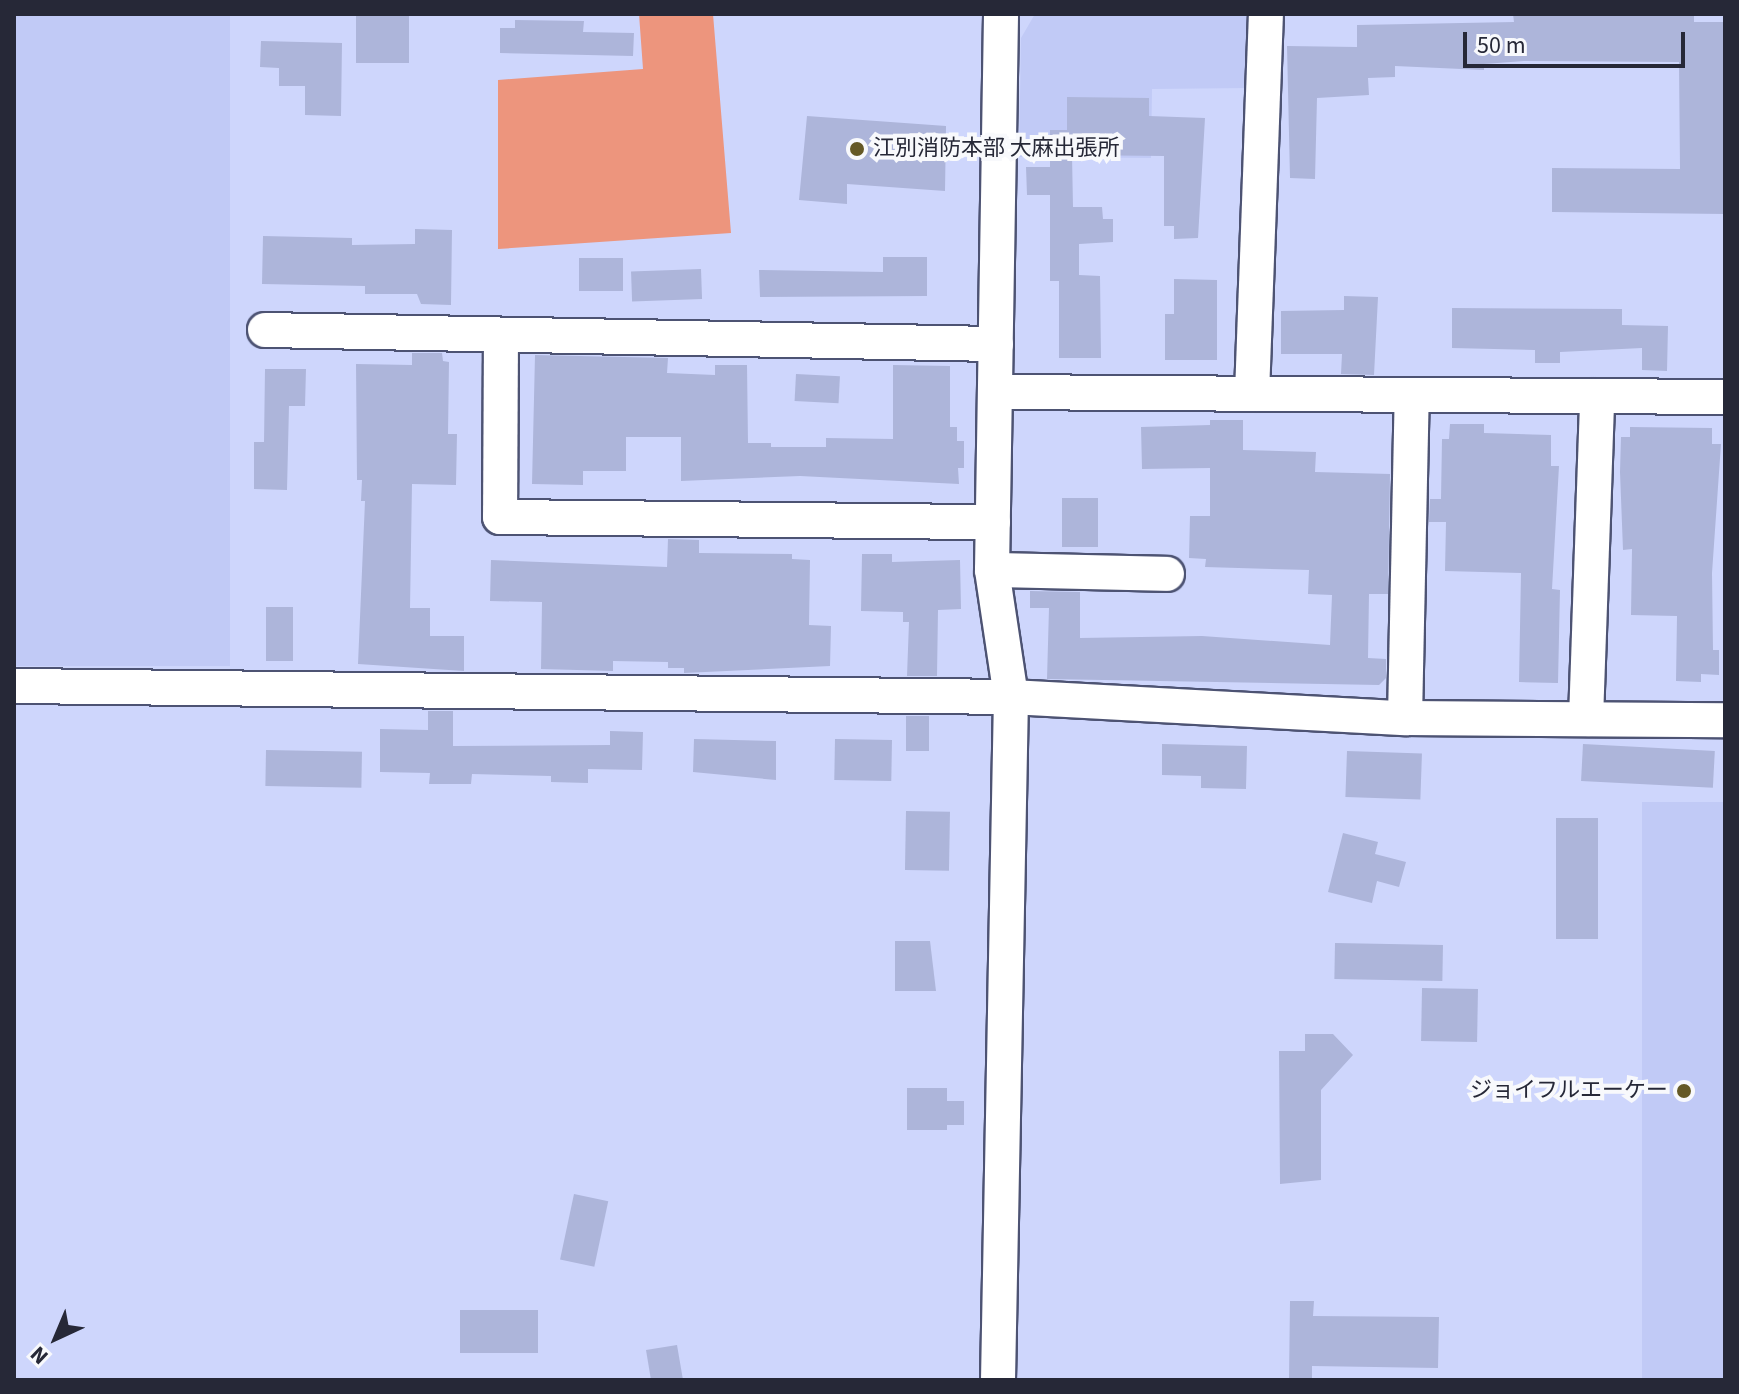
<!DOCTYPE html>
<meta charset="utf-8">
<style>
body{margin:0}
#map{position:relative;width:1739px;height:1394px;overflow:hidden;background:#ced6fc;font-family:"Source Sans 3","Noto Sans JP",sans-serif}
div>[style]{position:absolute}
[style*='--x']{left:calc(var(--x)*1px);top:calc(var(--y)*1px);width:calc(var(--w)*1px);rotate:calc(var(--a)*1deg)}
.built>*{inset:0;background:#c1caf6;transform-origin:0 0}
.green>*{inset:0;background:#ed957d}
.building>*{inset:0;background:#adb5da;transform-origin:0 0}
.roads{filter:drop-shadow(2px 0 #4d5373) drop-shadow(-2px 0 #4d5373) drop-shadow(0 2px #4d5373) drop-shadow(0 -2px #4d5373)}
.street>*{height:34px;margin:-17px;padding:0 17px;transform-origin:17px;border-radius:17px;background:#fff}
.dots>*{width:22px;height:22px;translate:-50% -50%;box-sizing:border-box;border:4px solid #f8f9fc;border-radius:50%}
span{translate:-50% -50%;white-space:nowrap;text-align:center;line-height:1.15;-webkit-text-stroke:8px #f8f9fc;paint-order:stroke}
.poi-label{font-size:22px;color:#262837}
.left{translate:0 -50%;text-align:left}
.right{translate:-100% -50%;text-align:right}
.frame{position:absolute;inset:0;border:16px solid #262837;pointer-events:none}
.north{position:absolute;left:16px;top:1298px;width:80px;height:80px;-webkit-text-stroke:6px #f8f9fc;paint-order:stroke;rotate:224deg;font-size:22px;font-weight:700;line-height:32px;text-align:center;color:#262837}
.north::after{content:'';display:block;margin:auto;width:28px;height:36px;background:#262837;clip-path:polygon(50% 0,100% 100%,50% 72%,0 100%)}
.scale{position:absolute;left:1463px;top:32px;width:222px;height:36px;box-sizing:border-box;border:4px solid #262837;border-top:0;padding-left:10px;font-size:24px;line-height:28px;white-space:nowrap;color:#262837;-webkit-text-stroke:6px #f8f9fc;paint-order:stroke}
</style>
<div id="map">
<div class="built">
<i style="left:14px;top:14px;width:216px;height:652px"></i>
<i style="clip-path:polygon(1035px 14px,1251px 14px,1249px 88px,1152px 89px,1151px 158px,1019px 157px,1021px 38px)"></i>
<i style="left:1642px;top:802px;width:83px;height:578px"></i>
</div>
<div class="green">
<i style="clip-path:polygon(639px 14px,713px 14px,731px 233px,498px 249px,498px 80px,643px 69px)"></i>
</div>
<div class="building">
<i style="left:356px;top:14px;width:53px;height:49px"></i>
<i style="clip-path:polygon(1513px 14px,1694px 14px,1694px 22px,1725px 22px,1725px 214px,1552px 212px,1552px 168px,1680px 169px,1679px 62px,1524px 61px,1484px 64px,1484px 70px,1395px 66px,1395px 77px,1368px 78px,1369px 95px,1317px 98px,1315px 179px,1290px 178px,1287px 46px,1357px 47px,1357px 25px,1514px 22px)"></i>
<i style="clip-path:polygon(515px 20px,584px 21px,583px 32px,634px 33px,633px 56px,500px 53px,500px 28px,515px 28px)"></i>
<i style="clip-path:polygon(261px 41px,342px 43px,341px 116px,305px 115px,305px 86px,279px 86px,279px 68px,260px 67px)"></i>
<i style="clip-path:polygon(1067px 97px,1149px 98px,1149px 116px,1205px 118px,1198px 238px,1174px 239px,1174px 226px,1164px 226px,1164px 156px,1072px 155px,1073px 207px,1102px 207px,1103px 219px,1113px 219px,1113px 242px,1079px 244px,1079px 275px,1100px 276px,1101px 358px,1059px 358px,1059px 281px,1050px 281px,1050px 195px,1027px 195px,1026px 167px,1050px 167px,1050px 130px,1067px 130px)"></i>
<i style="clip-path:polygon(807px 116px,946px 126px,945px 191px,847px 184px,847px 204px,799px 200px)"></i>
<i style="clip-path:polygon(415px 229px,452px 230px,451px 305px,421px 304px,417px 294px,365px 294px,365px 286px,262px 284px,263px 236px,352px 238px,352px 245px,415px 244px)"></i>
<i style="clip-path:polygon(883px 257px,927px 257px,927px 296px,760px 297px,759px 270px,883px 272px)"></i>
<i style="left:579px;top:258px;width:44px;height:33px"></i>
<i style="left:701px;top:269px;width:30px;height:70px;rotate:88deg"></i>
<i style="clip-path:polygon(1174px 279px,1217px 280px,1217px 360px,1165px 360px,1165px 314px,1174px 314px)"></i>
<i style="clip-path:polygon(1344px 296px,1378px 297px,1374px 375px,1341px 374px,1342px 354px,1281px 354px,1281px 311px,1344px 310px)"></i>
<i style="clip-path:polygon(1452px 308px,1622px 309px,1622px 325px,1668px 326px,1667px 371px,1642px 370px,1642px 348px,1560px 352px,1560px 363px,1535px 363px,1535px 350px,1452px 348px)"></i>
<i style="clip-path:polygon(412px 353px,442px 353px,443px 361px,449px 362px,448px 434px,457px 434px,456px 485px,412px 484px,410px 608px,430px 608px,430px 636px,464px 636px,464px 671px,358px 664px,365px 501px,361px 501px,362px 480px,357px 480px,356px 364px,412px 365px)"></i>
<i style="clip-path:polygon(535px 355px,668px 358px,667px 373px,715px 375px,715px 365px,747px 365px,748px 443px,771px 443px,771px 447px,826px 447px,826px 438px,893px 439px,893px 365px,950px 366px,950px 427px,957px 427px,957px 441px,964px 441px,964px 468px,958px 468px,959px 484px,800px 476px,681px 481px,681px 437px,626px 437px,626px 471px,583px 471px,583px 485px,532px 484px)"></i>
<i style="clip-path:polygon(265px 369px,306px 369px,305px 406px,289px 406px,287px 490px,254px 489px,254px 442px,264px 442px)"></i>
<i style="left:796px;top:374px;width:44px;height:27px;rotate:3deg"></i>
<i style="clip-path:polygon(1210px 420px,1243px 420px,1243px 450px,1316px 452px,1315px 472px,1390px 474px,1388px 594px,1369px 594px,1368px 658px,1386px 659px,1386px 678px,1379px 685px,1047px 679px,1049px 608px,1030px 608px,1030px 591px,1080px 592px,1080px 638px,1202px 636px,1330px 645px,1332px 595px,1308px 594px,1309px 570px,1205px 567px,1206px 559px,1189px 558px,1190px 516px,1210px 516px,1210px 468px,1142px 469px,1141px 427px,1210px 425px)"></i>
<i style="clip-path:polygon(1450px 424px,1484px 424px,1484px 433px,1551px 435px,1551px 466px,1559px 466px,1552px 589px,1560px 590px,1558px 683px,1519px 682px,1521px 573px,1445px 571px,1446px 522px,1429px 522px,1430px 499px,1441px 499px,1442px 439px,1449px 439px)"></i>
<i style="clip-path:polygon(1630px 427px,1712px 428px,1712px 444px,1721px 444px,1712px 573px,1713px 650px,1719px 650px,1719px 675px,1701px 674px,1701px 682px,1676px 681px,1677px 616px,1631px 615px,1632px 549px,1623px 550px,1620px 472px,1621px 437px,1630px 437px)"></i>
<i style="left:1062px;top:498px;width:36px;height:49px"></i>
<i style="clip-path:polygon(668px 539px,699px 540px,699px 553px,792px 554px,792px 559px,810px 560px,809px 625px,831px 626px,830px 666px,684px 673px,684px 668px,668px 668px,668px 662px,613px 661px,613px 671px,541px 669px,542px 602px,490px 601px,491px 560px,667px 567px)"></i>
<i style="clip-path:polygon(862px 554px,892px 554px,892px 562px,960px 560px,961px 609px,938px 610px,937px 676px,907px 676px,909px 622px,903px 622px,903px 612px,861px 611px)"></i>
<i style="left:266px;top:607px;width:27px;height:54px"></i>
<i style="clip-path:polygon(428px 711px,453px 711px,453px 746px,610px 745px,610px 731px,643px 732px,642px 770px,588px 769px,588px 783px,551px 782px,551px 776px,472px 774px,471px 784px,429px 784px,430px 773px,380px 772px,380px 729px,428px 730px)"></i>
<i style="left:906px;top:716px;width:23px;height:35px"></i>
<i style="clip-path:polygon(694px 739px,776px 741px,776px 780px,693px 772px)"></i>
<i style="left:835px;top:739px;width:57px;height:41px;rotate:1deg"></i>
<i style="clip-path:polygon(1162px 744px,1247px 746px,1246px 789px,1201px 788px,1201px 776px,1162px 775px)"></i>
<i style="left:1583px;top:744px;width:132px;height:37px;rotate:3deg"></i>
<i style="left:266px;top:750px;width:96px;height:36px;rotate:1deg"></i>
<i style="left:1347px;top:751px;width:75px;height:46px;rotate:2deg"></i>
<i style="left:906px;top:811px;width:44px;height:59px;rotate:1deg"></i>
<i style="left:1598px;top:818px;width:121px;height:42px;rotate:90deg"></i>
<i style="clip-path:polygon(1343px 833px,1378px 842px,1375px 854px,1406px 862px,1399px 887px,1377px 881px,1372px 903px,1328px 892px)"></i>
<i style="clip-path:polygon(895px 941px,930px 941px,936px 991px,895px 991px)"></i>
<i style="left:1335px;top:943px;width:108px;height:36px;rotate:1deg"></i>
<i style="left:1422px;top:988px;width:56px;height:53px;rotate:1deg"></i>
<i style="clip-path:polygon(1305px 1034px,1333px 1034px,1353px 1055px,1321px 1090px,1321px 1180px,1280px 1184px,1279px 1051px,1305px 1051px)"></i>
<i style="clip-path:polygon(907px 1088px,947px 1088px,947px 1101px,964px 1101px,964px 1125px,947px 1125px,947px 1130px,907px 1130px)"></i>
<i style="left:574px;top:1194px;width:35px;height:67px;rotate:12deg"></i>
<i style="clip-path:polygon(1290px 1301px,1314px 1301px,1313px 1316px,1439px 1317px,1438px 1368px,1312px 1366px,1312px 1380px,1289px 1380px)"></i>
<i style="left:460px;top:1310px;width:78px;height:43px"></i>
<i style="clip-path:polygon(677px 1345px,683px 1380px,651px 1380px,646px 1350px)"></i>
</div>
<div class="roads">
<div class="street">
<i style="--x:265;--y:330;--w:731;--a:1.1"></i>
<i style="--x:501;--y:335;--w:182;--a:90.3"></i>
<i style="--x:500;--y:517;--w:493;--a:0.6"></i>
<i style="--x:995;--y:392;--w:730;--a:0.39"></i>
<i style="--x:1252;--y:394;--w:380;--a:-87.9"></i>
<i style="--x:992;--y:570;--w:175;--a:1.3"></i>
<i style="--x:14;--y:686;--w:997;--a:0.63"></i>
<i style="--x:1011;--y:697;--w:395;--a:3.1"></i>
<i style="--x:1405;--y:718;--w:320;--a:0.4"></i>
<i style="--x:1405;--y:718;--w:323;--a:-88.8"></i>
<i style="--x:1586;--y:719;--w:323;--a:-88"></i>
<i style="--x:998;--y:1380;--w:683;--a:-88.91"></i>
<i style="--x:1011;--y:697;--w:128;--a:-98.5"></i>
<i style="--x:992;--y:570;--w:556;--a:-89.07"></i>
</div>
</div>
<div class="dots">
<i style="left:857px;top:149px;background:#655926"></i>
<i style="left:1684px;top:1091px;background:#655926"></i>
</div>
<div class="poi-label">
<span class="left" style="left:873px;top:149px">江別消防本部 大麻出張所</span>
<span class="right" style="left:1668px;top:1091px">ジョイフルエーケー</span>
</div>
<div class="frame"></div>
<div class="north">N</div>
<div class="scale">50 m</div>
</div>
